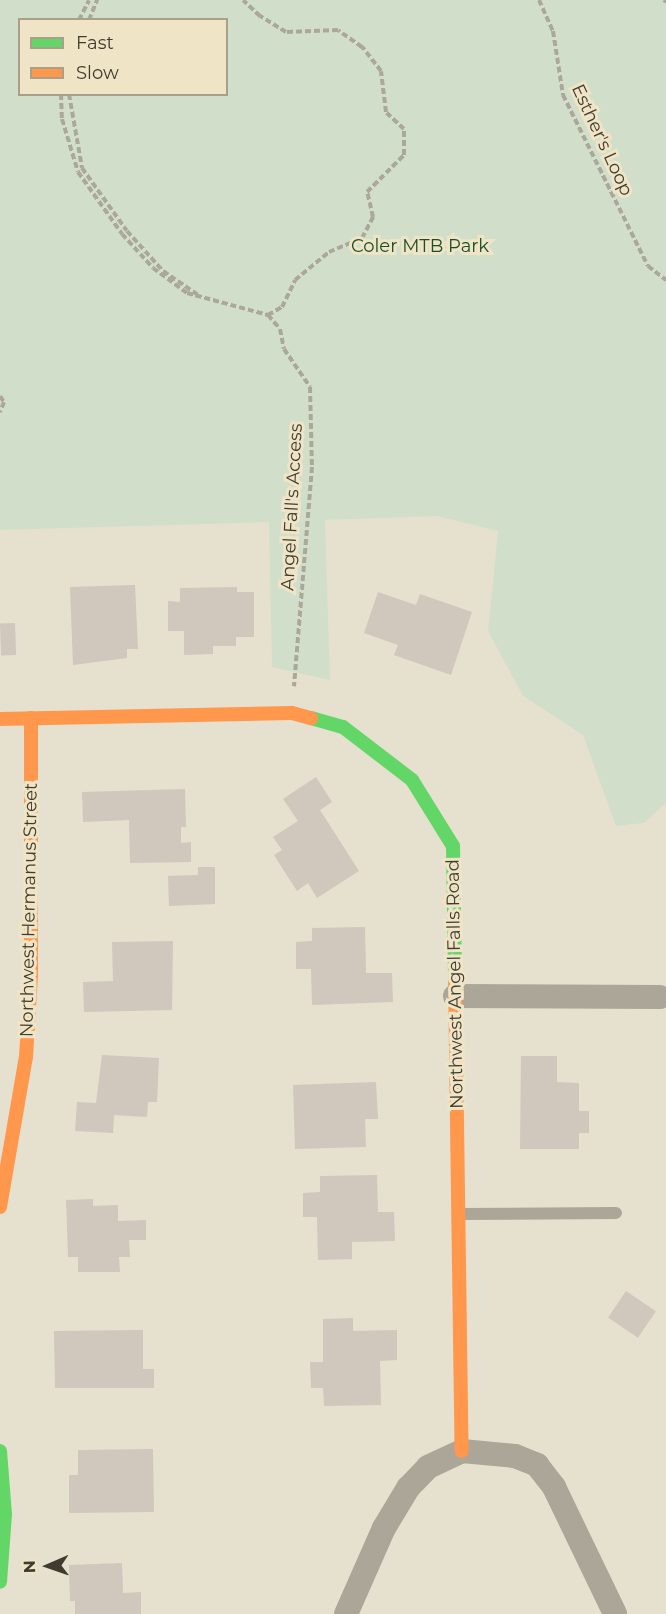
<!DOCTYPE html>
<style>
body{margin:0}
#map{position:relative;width:666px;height:1614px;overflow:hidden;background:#e6e0cf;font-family:Montserrat,sans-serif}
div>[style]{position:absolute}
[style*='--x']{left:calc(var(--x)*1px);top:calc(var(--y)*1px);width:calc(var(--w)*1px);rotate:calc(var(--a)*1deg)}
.green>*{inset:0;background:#d1dfca}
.building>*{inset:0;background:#d0c7bd;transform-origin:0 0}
.path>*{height:4px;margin-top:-2px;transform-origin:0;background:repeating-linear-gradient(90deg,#aca899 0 6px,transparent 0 9px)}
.lane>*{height:12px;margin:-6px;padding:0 6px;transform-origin:6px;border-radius:6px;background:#aba697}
.street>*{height:24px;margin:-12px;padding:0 12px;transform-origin:12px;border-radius:12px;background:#aba697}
.fast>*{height:14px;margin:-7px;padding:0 7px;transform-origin:7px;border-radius:7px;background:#63d668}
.slow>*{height:14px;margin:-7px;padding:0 7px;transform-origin:7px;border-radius:7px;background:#ff974d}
span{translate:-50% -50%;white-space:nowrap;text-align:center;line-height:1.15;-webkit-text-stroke:6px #efe4c6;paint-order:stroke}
.street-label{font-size:18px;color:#3f3b2f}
.park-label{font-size:18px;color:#184f29}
.legend{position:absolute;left:18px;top:18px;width:210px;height:78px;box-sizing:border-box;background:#efe4c6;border:2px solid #a9a08a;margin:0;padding:8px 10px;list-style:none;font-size:18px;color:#3f3b2f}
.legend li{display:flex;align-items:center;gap:12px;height:30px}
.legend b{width:30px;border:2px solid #a9a08a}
.north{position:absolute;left:18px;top:1536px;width:60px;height:60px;-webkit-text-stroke:4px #efe4c6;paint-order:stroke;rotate:268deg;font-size:16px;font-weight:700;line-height:24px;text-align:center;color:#3f3b2f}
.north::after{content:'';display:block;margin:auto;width:21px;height:27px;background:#3f3b2f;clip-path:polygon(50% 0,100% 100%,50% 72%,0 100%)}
</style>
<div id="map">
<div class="green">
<i style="clip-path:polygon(evenodd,0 0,666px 0,666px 803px,644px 823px,616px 826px,583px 735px,523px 696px,488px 631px,498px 531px,437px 516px,325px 520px,330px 680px,272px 667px,269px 522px,0 530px,0 0,20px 20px,226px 20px,226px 94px,20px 94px,20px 20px)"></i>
</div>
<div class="building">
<i style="clip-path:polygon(135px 585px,138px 649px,127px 649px,127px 658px,73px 665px,70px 587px)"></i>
<i style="clip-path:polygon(237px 587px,237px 592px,254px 592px,254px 637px,236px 637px,236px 646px,213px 646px,213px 654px,184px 655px,184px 631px,168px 631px,168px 601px,180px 602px,180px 588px)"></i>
<i style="clip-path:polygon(378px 592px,416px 605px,420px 594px,472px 612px,451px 675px,394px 655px,398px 645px,364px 633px)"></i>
<i style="left:15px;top:623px;width:32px;height:15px;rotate:88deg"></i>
<i style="clip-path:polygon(316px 777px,332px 802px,320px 810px,359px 871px,317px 898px,308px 883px,297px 891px,274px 855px,282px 850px,273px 837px,298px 821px,283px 799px)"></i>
<i style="clip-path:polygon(185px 789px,186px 827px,181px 827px,181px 843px,191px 842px,191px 862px,130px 863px,129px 820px,83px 822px,82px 792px)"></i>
<i style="clip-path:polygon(198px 867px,215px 867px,215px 904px,169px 906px,168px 876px,198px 875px)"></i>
<i style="clip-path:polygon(365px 927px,366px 973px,392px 973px,393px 1002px,312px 1005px,311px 969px,296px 969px,296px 942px,312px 941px,312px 928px)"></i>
<i style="clip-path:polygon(173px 941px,172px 1010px,84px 1012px,83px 982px,113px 981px,112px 942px)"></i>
<i style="clip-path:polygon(102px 1055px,159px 1058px,157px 1102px,148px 1102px,147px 1117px,114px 1115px,113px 1133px,75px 1131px,77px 1102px,96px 1103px)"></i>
<i style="clip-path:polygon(521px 1056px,557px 1056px,557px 1082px,579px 1083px,579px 1111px,589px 1111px,589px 1133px,579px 1133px,579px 1149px,520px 1149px)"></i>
<i style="clip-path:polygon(376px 1082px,378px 1119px,365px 1119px,366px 1147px,295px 1149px,293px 1085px)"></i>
<i style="clip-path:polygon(377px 1175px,378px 1212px,394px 1212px,395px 1241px,352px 1242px,352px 1259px,318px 1260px,317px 1217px,303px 1217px,303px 1193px,320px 1192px,320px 1176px)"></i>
<i style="clip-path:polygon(93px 1199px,93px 1206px,118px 1205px,118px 1221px,146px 1220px,146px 1240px,129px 1240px,130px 1257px,119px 1257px,120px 1272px,78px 1272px,78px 1257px,68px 1257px,66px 1200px)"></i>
<i style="left:626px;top:1291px;width:36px;height:32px;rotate:34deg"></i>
<i style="clip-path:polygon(353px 1318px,353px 1331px,397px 1330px,397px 1360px,380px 1361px,381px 1405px,324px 1406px,323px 1388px,311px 1388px,310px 1362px,323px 1362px,323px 1319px)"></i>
<i style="clip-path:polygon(143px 1330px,143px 1369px,154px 1369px,154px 1388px,55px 1388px,54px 1331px)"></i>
<i style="clip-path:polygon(153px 1449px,154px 1512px,69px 1513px,69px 1475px,78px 1475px,78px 1450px)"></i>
<i style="clip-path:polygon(122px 1563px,123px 1593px,141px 1592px,141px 1614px,75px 1614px,75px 1601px,70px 1601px,69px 1565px)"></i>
</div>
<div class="path">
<i style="--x:539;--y:0;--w:34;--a:66"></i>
<i style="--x:553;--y:31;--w:65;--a:81.1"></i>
<i style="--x:563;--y:95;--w:191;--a:63.6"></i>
<i style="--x:648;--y:266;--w:23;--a:38"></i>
<i style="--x:664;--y:0;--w:3;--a:45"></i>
<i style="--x:79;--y:20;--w:22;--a:-63"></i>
<i style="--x:89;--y:20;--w:22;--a:-68"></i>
<i style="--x:61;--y:94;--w:25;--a:88"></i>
<i style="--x:62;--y:119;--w:55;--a:73.2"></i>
<i style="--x:78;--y:172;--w:76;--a:54.6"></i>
<i style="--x:122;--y:234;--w:46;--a:47.6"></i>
<i style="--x:153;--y:268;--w:42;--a:36.3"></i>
<i style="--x:187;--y:293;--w:84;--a:15.2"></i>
<i style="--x:268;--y:315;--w:16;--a:-30"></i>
<i style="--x:282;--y:307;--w:30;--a:-64"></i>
<i style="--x:295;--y:280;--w:44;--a:-39.5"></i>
<i style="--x:329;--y:252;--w:36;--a:-23"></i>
<i style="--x:362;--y:238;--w:24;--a:-62"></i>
<i style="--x:373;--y:217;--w:26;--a:-103"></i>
<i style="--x:367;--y:192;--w:52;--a:-45"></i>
<i style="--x:404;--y:155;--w:26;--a:-90"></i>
<i style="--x:404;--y:129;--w:25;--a:-137"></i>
<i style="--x:386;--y:112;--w:41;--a:-97"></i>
<i style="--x:381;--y:71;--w:31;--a:-128"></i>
<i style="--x:362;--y:47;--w:29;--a:-145"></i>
<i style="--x:338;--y:30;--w:52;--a:177.8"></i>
<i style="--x:286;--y:32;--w:31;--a:-148"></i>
<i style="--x:260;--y:16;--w:23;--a:-137"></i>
<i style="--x:69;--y:94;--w:75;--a:80"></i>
<i style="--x:82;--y:168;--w:77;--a:54.5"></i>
<i style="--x:127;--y:231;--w:54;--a:48"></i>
<i style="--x:163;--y:271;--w:42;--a:34.4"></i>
<i style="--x:268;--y:315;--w:18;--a:49"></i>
<i style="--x:280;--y:329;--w:20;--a:79"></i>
<i style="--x:284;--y:349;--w:46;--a:55.6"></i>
<i style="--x:310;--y:387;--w:80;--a:88.6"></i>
<i style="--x:312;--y:467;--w:220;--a:94.7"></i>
<i style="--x:0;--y:396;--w:7;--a:56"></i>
<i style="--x:4;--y:402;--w:11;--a:112"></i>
</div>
<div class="lane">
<i style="--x:459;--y:1214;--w:157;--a:-0.4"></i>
</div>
<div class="street">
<i style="--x:455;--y:996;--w:205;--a:0.3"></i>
<i style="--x:346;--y:1614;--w:94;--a:-66.2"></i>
<i style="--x:384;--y:1528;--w:47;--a:-59"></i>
<i style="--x:408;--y:1488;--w:29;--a:-46"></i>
<i style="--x:428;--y:1467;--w:38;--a:-25"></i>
<i style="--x:462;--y:1451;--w:53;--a:5.4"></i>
<i style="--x:515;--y:1456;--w:24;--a:22"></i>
<i style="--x:537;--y:1465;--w:28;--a:52"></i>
<i style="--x:554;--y:1487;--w:141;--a:64.3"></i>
</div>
<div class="fast">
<i style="--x:311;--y:718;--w:33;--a:16"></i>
<i style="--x:343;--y:727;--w:87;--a:37.5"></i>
<i style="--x:412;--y:780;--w:78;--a:58.2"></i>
<i style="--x:453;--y:846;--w:133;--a:89.1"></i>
<i style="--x:0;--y:1451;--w:63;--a:85.5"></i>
<i style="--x:5;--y:1514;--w:68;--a:94.2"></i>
</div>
<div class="slow">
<i style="--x:0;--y:719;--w:292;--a:-1.2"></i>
<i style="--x:292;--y:713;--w:20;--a:15"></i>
<i style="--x:455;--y:979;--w:472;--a:89.2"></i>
<i style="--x:0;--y:1207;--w:152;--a:-80.2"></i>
<i style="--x:26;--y:1057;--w:81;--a:-86.5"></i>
<i style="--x:31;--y:976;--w:258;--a:-90"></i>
</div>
<div class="street-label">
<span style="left:602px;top:140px;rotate:65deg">Esther's Loop</span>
<span style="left:292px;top:507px;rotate:-87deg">Angel Fall's Access</span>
<span style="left:29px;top:910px;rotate:-89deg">Northwest Hermanus Street</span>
<span style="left:455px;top:984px;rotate:-91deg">Northwest Angel Falls Road</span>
</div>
<div class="park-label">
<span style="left:420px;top:246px">Coler MTB Park</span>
</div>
<ul class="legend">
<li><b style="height:8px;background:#63d668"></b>Fast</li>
<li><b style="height:8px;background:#ff974d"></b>Slow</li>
</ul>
<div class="north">N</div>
</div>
